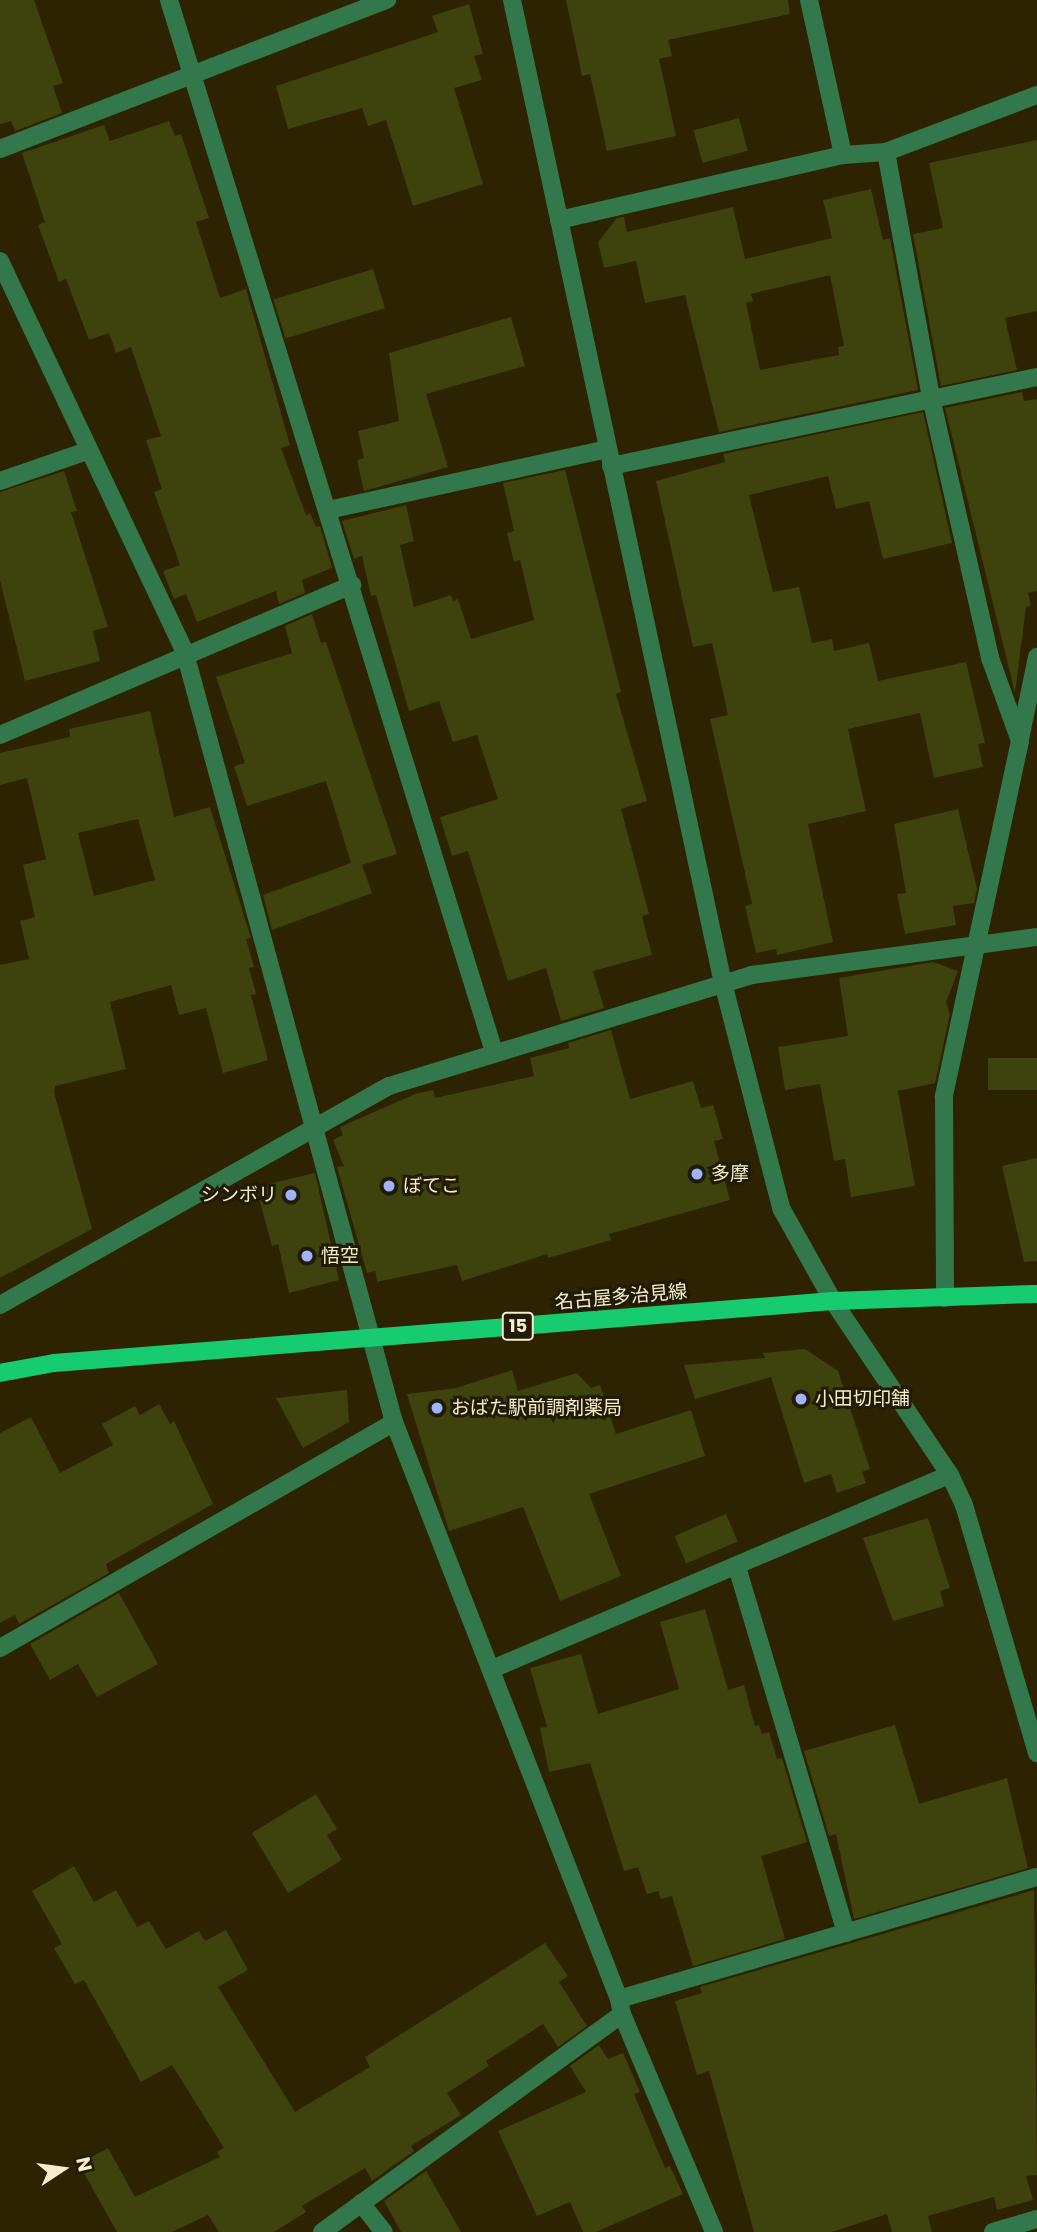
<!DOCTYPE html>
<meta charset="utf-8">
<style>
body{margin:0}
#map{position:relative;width:1037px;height:2232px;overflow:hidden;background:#2d2300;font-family:Poppins,"Noto Sans JP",sans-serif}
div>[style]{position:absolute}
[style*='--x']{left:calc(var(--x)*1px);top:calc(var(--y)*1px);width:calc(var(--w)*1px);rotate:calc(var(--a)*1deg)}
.building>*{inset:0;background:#3e420c;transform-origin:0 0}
.minor>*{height:18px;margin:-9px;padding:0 9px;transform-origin:9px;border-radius:9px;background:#33784c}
.tertiary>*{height:18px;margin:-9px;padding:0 9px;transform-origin:9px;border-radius:9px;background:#33784c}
.primary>*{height:18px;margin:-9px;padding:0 9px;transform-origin:9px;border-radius:9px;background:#17cc70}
.dots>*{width:19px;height:19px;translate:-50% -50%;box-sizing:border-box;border:4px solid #211a05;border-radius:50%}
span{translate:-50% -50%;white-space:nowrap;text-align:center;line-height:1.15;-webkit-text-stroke:6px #211a05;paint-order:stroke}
.shield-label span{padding:2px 5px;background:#211a05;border:2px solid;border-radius:5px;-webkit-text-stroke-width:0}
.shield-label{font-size:18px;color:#f8eecc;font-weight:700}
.poi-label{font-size:19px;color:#f8eecc}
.left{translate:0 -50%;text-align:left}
.right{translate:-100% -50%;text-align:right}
.street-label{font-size:19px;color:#f8eecc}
.north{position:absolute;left:28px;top:2134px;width:70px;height:70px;-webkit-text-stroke:5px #211a05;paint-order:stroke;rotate:77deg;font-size:19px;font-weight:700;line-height:28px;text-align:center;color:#f8eecc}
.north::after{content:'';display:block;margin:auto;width:24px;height:32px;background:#f8eecc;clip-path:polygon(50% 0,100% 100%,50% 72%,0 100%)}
</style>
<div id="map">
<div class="building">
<i style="clip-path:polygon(0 0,34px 0,63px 83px,53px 86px,62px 113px,15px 131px,11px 121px,0 124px)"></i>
<i style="clip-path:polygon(566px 0,788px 0,790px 14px,668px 40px,672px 56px,659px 59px,676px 136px,607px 151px,590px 74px,582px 76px)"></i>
<i style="clip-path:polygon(469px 4px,483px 54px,474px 56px,482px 80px,454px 88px,483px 184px,413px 206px,386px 120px,368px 126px,362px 108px,288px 129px,276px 86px,438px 32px,432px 16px)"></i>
<i style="left:739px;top:118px;width:34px;height:47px;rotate:75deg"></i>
<i style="clip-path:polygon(169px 121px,175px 136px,181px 134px,209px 218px,196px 222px,220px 298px,246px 289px,290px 445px,281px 448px,306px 515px,310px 513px,316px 527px,320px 526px,332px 568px,302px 580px,305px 593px,279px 604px,276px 591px,197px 622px,186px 594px,174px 599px,163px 571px,180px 565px,154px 492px,162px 489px,146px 440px,161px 436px,131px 347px,116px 353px,109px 333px,89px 340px,66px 279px,59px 282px,38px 225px,45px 222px,22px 153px,104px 125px,110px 141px)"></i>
<i style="clip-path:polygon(1037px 140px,1037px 311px,1005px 318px,1017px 370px,941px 386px,913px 234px,943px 228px,929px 163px)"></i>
<i style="clip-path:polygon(evenodd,871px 189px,883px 240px,890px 238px,918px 390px,719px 432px,685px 295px,645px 303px,636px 261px,604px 268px,598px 242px,617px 218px,624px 217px,627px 232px,733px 207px,745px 259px,832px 238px,823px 200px,871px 189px,830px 275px,844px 346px,838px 347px,839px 355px,760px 370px,746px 303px,753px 301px,751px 294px,830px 275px)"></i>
<i style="left:373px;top:269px;width:41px;height:104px;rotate:73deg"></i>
<i style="clip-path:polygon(511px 317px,525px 366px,426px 394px,448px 467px,364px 491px,357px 460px,364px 458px,358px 431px,399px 421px,389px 353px)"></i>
<i style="clip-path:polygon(1022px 392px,1024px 401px,1037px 399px,1037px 591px,1028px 593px,1031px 606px,1026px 607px,1015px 693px,945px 408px)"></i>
<i style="clip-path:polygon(923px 412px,952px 543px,883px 559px,869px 501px,836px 509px,828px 476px,749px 495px,773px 592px,799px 587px,812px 643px,832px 639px,834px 651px,869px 643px,878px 681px,966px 662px,985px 743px,978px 744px,983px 767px,934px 778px,920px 713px,848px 729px,866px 811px,808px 824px,833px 942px,777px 955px,776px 949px,756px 953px,745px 906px,752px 904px,710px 719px,728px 715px,712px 643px,693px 647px,656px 481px,725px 462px,723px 454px)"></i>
<i style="clip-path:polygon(565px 470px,621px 692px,616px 694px,647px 801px,621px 809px,649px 914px,642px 916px,652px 955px,593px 971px,604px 1008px,561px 1021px,546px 968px,508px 981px,468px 851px,452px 856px,440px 817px,498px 799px,477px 735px,453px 742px,439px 701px,409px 711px,376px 595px,371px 596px,362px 556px,354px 559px,342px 521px,406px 505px,414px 541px,400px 545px,414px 607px,451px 595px,453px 601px,458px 599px,471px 639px,534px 620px,520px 560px,514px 562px,507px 533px,514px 531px,503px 483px)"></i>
<i style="clip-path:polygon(64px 471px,77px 511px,71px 512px,108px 627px,93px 631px,100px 661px,25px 681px,0 581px,0 492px)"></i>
<i style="clip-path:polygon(312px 614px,321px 643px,326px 642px,397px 854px,362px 865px,372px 893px,272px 930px,263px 895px,351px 863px,326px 781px,247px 806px,234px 766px,245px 763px,216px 677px,292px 653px,285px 626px)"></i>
<i style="clip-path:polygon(evenodd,150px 711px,174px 817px,210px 807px,251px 938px,246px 939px,254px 967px,249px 968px,256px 994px,251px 995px,268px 1060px,223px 1073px,206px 1008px,179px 1015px,171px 985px,110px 1002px,126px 1069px,55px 1086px,54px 1092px,92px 1229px,0 1278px,0 965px,29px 959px,20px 921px,35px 917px,23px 865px,46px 859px,27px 778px,0 785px,0 753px,70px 737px,69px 729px,150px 711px,138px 819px,155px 880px,94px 896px,78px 833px,138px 819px)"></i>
<i style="clip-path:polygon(958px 809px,977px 889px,974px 903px,953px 906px,956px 925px,905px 934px,897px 894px,906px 893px,894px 824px)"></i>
<i style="clip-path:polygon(933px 962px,958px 971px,946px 1002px,950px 1014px,935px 1083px,898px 1091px,915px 1186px,851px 1197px,845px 1159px,834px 1161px,820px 1084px,785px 1090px,778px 1047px,848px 1036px,839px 978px)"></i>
<i style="clip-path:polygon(611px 1030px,630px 1099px,693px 1081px,701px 1108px,713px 1105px,723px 1139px,714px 1141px,730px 1200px,609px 1234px,611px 1240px,548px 1258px,547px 1254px,462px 1281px,457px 1265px,377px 1282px,375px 1271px,367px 1273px,337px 1167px,344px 1166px,333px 1140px,343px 1135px,340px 1127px,415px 1094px,433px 1090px,435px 1098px,534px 1076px,530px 1058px,569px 1048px,568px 1043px)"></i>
<i style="left:1037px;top:1058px;width:32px;height:49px;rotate:90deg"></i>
<i style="clip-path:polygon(1037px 1158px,1037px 1261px,1024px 1262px,1002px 1166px)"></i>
<i style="clip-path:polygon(315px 1173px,339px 1280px,289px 1293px,278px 1244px,272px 1246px,256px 1187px)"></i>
<i style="clip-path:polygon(805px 1349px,838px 1371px,870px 1469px,862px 1472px,866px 1483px,837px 1493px,831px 1474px,804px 1483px,771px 1377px,695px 1399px,684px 1365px,765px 1358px,763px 1353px)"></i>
<i style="clip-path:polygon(512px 1370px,518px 1391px,577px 1373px,591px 1388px,600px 1385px,616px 1434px,691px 1410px,705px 1456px,589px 1494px,621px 1576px,560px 1601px,523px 1507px,449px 1531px,407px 1394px,456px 1388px)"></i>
<i style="clip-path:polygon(347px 1390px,349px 1422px,303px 1448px,276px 1398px)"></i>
<i style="clip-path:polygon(159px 1404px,170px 1424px,174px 1421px,213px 1504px,106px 1564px,109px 1573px,19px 1624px,15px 1615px,0 1623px,0 1433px,31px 1417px,60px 1473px,113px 1445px,102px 1424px,135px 1406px,140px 1415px)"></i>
<i style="left:726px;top:1514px;width:30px;height:56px;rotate:67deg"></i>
<i style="clip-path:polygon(928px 1518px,950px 1588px,940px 1591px,944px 1606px,893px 1621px,863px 1538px)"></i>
<i style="clip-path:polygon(119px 1593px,158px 1664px,97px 1697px,78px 1664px,50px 1680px,30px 1644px)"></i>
<i style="clip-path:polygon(705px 1609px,728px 1690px,744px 1685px,755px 1726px,759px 1725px,762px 1734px,769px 1732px,777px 1759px,782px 1758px,807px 1842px,761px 1856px,785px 1939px,693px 1966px,672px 1896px,661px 1899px,658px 1891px,647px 1894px,638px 1867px,624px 1871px,590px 1763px,549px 1772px,540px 1728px,547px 1727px,530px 1668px,581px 1654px,598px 1714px,679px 1689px,660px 1622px)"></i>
<i style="clip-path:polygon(895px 1725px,919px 1804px,1007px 1778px,1028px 1868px,854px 1919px,836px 1834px,829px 1836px,804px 1751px)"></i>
<i style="clip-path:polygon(316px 1794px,337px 1829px,327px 1835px,342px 1860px,288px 1893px,252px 1833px)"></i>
<i style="clip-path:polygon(74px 1866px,94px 1902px,116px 1890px,137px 1927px,149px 1921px,166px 1949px,199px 1931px,205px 1941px,226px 1930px,248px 1970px,218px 1987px,295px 2112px,370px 2067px,365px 2057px,545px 1943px,568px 1976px,559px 1982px,587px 2026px,558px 2047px,543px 2024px,486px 2061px,489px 2066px,447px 2093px,461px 2115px,411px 2146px,414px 2151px,372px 2181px,365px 2168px,302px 2206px,306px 2212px,274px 2232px,219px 2232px,208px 2215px,172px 2232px,117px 2232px,79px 2164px,108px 2148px,135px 2197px,220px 2157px,217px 2152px,224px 2148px,172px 2065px,141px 2082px,84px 1980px,75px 1984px,54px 1948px,62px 1944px,32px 1891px)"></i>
<i style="clip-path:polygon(1034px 1890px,1037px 2175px,1026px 2176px,1033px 2200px,997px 2210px,994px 2197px,928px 2216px,932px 2232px,892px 2232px,887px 2214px,832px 2232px,754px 2232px,709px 2071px,697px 2075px,675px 2001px,702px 1993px,700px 1987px)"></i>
<i style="clip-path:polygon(599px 2045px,608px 2059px,623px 2053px,640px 2092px,634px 2094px,665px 2168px,670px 2166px,683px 2194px,596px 2232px,583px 2232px,570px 2202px,537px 2216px,498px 2131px,586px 2092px,570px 2066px)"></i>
<i style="clip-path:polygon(426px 2171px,461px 2232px,401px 2232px,384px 2201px)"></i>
</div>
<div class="minor">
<i style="--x:169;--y:0;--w:1101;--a:72.83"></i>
<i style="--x:809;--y:0;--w:159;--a:77.6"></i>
<i style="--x:0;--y:149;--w:415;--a:-21.1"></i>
<i style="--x:886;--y:152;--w:254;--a:79.6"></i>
<i style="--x:932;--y:402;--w:262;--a:77.2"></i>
<i style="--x:990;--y:658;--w:88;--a:70.1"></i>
<i style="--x:1020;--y:741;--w:364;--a:102.1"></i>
<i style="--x:944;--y:1097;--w:201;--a:89.7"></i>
<i style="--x:559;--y:220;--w:291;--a:-12.9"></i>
<i style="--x:843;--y:155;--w:43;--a:-4"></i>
<i style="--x:886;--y:152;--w:161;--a:-20.7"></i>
<i style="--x:0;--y:261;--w:433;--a:64.7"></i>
<i style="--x:185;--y:653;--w:797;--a:74.8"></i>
<i style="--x:394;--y:1422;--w:619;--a:68.7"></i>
<i style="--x:619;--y:1999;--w:15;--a:79"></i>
<i style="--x:622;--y:2014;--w:237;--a:67.1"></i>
<i style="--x:611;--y:466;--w:435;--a:-11.8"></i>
<i style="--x:0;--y:481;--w:92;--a:-19"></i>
<i style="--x:328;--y:510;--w:286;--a:-12.3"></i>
<i style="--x:0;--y:735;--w:383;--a:-23.1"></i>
<i style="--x:1020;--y:739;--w:84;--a:-78.3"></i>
<i style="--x:833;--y:1301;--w:210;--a:56.1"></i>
<i style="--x:950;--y:1475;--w:33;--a:65"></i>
<i style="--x:964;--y:1505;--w:259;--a:73.6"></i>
<i style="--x:0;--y:1305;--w:446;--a:-29.4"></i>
<i style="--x:389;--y:1086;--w:380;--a:-17"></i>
<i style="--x:752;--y:975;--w:288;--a:-7.6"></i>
<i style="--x:737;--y:1567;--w:382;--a:73.4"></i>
<i style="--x:0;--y:1648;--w:454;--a:-29.8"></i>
<i style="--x:492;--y:1669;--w:497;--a:-23"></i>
<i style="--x:619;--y:1999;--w:435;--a:-16.3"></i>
<i style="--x:361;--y:2203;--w:37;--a:52"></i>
<i style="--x:322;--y:2232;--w:371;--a:-36"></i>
<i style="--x:993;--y:2232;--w:46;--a:-16.5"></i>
</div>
<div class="tertiary">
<i style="--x:512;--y:0;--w:1005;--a:77.89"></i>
<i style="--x:723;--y:983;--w:232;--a:75.5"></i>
<i style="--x:781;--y:1208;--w:107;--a:60.8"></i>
</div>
<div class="primary">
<i style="--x:0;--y:1373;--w:55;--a:-10.5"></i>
<i style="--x:54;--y:1363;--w:781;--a:-4.55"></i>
<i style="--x:833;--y:1301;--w:204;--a:-2"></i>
</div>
<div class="dots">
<i style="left:697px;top:1174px;background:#a0b3fd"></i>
<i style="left:389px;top:1186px;background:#a0b3fd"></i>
<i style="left:291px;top:1195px;background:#a0b3fd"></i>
<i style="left:307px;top:1256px;background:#a0b3fd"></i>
<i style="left:801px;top:1399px;background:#a0b3fd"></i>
<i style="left:437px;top:1408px;background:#a0b3fd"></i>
</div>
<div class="shield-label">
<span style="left:518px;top:1326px">15</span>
</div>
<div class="poi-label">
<span class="left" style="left:711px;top:1174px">多摩</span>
<span class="left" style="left:403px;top:1186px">ぼてこ</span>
<span class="right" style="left:277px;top:1195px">シンボリ</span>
<span class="left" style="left:321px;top:1256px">悟空</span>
<span class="left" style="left:815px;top:1399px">小田切印舗</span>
<span class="left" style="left:451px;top:1408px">おばた駅前調剤薬局</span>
</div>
<div class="street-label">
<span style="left:621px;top:1297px;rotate:-5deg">名古屋多治見線</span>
</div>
<div class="north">N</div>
</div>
